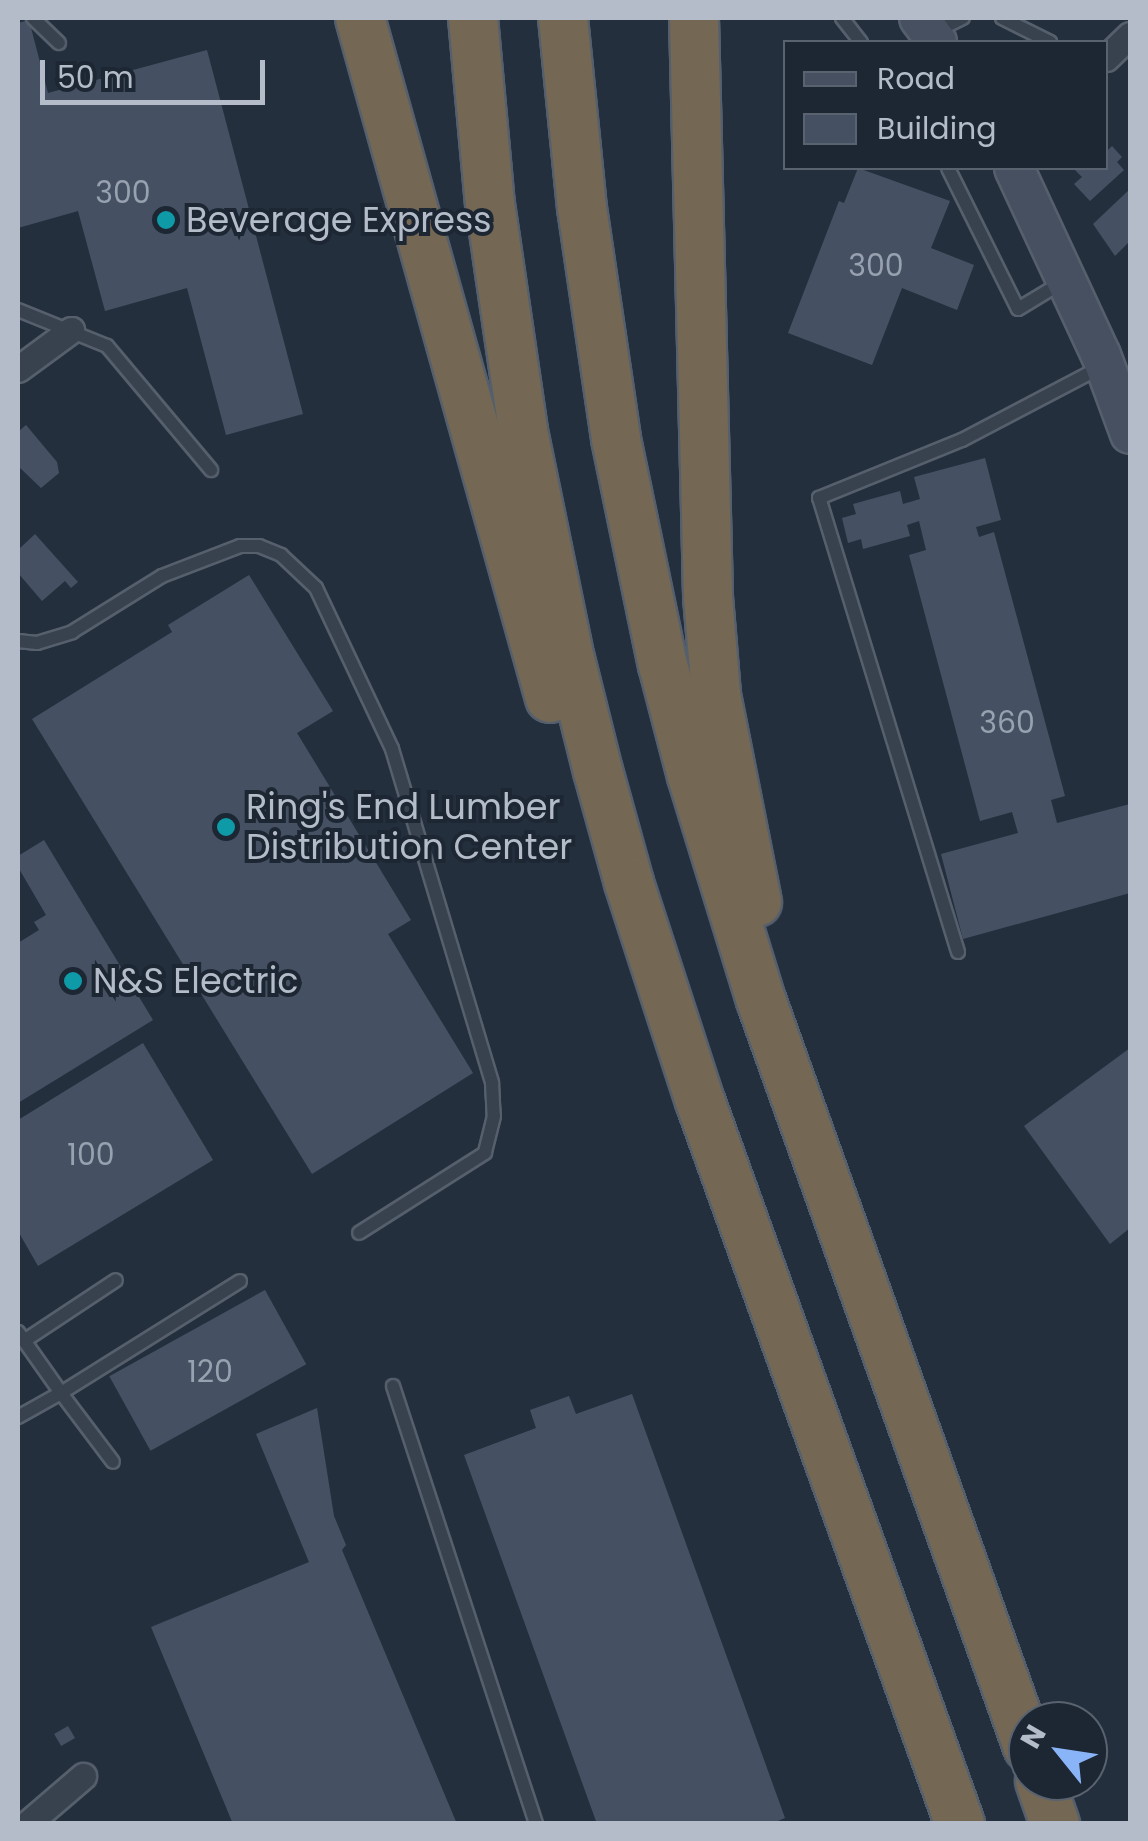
<!DOCTYPE html>
<style>
body{margin:0}
#map{position:relative;width:1148px;height:1841px;overflow:hidden;background:#242f3e;font-family:Poppins,sans-serif}
div>[style]{position:absolute}
[style*='--x']{left:calc(var(--x)*1px);top:calc(var(--y)*1px);width:calc(var(--w)*1px);rotate:calc(var(--a)*1deg)}
.building>*{inset:0;background:#455162;transform-origin:0 0}
.roads{filter:drop-shadow(2px 0 #565f6c) drop-shadow(-2px 0 #565f6c) drop-shadow(0 2px #565f6c) drop-shadow(0 -2px #565f6c)}
.service>*{height:12px;margin:-6px;padding:0 6px;transform-origin:6px;border-radius:6px;background:#38414e}
.minor>*{height:25px;margin:-12.5px;padding:0 12.5px;transform-origin:12.5px;border-radius:12.5px;background:#38414e}
.secondary>*{height:38px;margin:-19px;padding:0 19px;transform-origin:19px;border-radius:19px;background:#465061}
.motorway>*{height:48px;margin:-24px;padding:0 24px;transform-origin:24px;border-radius:24px;background:#746855}
.dots>*{width:28px;height:28px;translate:-50% -50%;box-sizing:border-box;border:5px solid #1d2633;border-radius:50%}
span{translate:-50% -50%;white-space:nowrap;text-align:center;line-height:1.15;-webkit-text-stroke:8px #1d2633;paint-order:stroke}
.number-label{font-size:30px;color:#98a1af}
.number-label span{-webkit-text-stroke-width:0}
.poi-label{font-size:35px;color:#b4bcc9}
.left{translate:0 -50%;text-align:left}
.frame{position:absolute;inset:0;border:20px solid #b4bcc9;pointer-events:none}
.legend{position:absolute;left:783px;top:40px;width:325px;height:130px;box-sizing:border-box;background:#1d2633;border:2px solid #59626f;margin:0;padding:12px 18px;list-style:none;font-size:30px;color:#b4bcc9}
.legend li{display:flex;align-items:center;gap:20px;height:50px}
.legend b{width:50px;border:2px solid #59626f}
.north{position:absolute;left:1008px;top:1701px;width:100px;height:100px;box-sizing:border-box;background:#1d2633;border:2px solid #59626f;border-radius:50%;rotate:300deg;font-size:28px;font-weight:700;line-height:40px;text-align:center;color:#b4bcc9}
.north::after{content:'';display:block;margin:auto;width:35px;height:45px;background:#8ab4f8;clip-path:polygon(50% 0,100% 100%,50% 72%,0 100%)}
.scale{position:absolute;left:40px;top:60px;width:225px;height:45px;box-sizing:border-box;border:5px solid #b4bcc9;border-top:0;padding-left:12px;font-size:30px;line-height:35px;white-space:nowrap;color:#b4bcc9;-webkit-text-stroke:8px #1d2633;paint-order:stroke}
</style>
<div id="map">
<div class="building">
<i style="clip-path:polygon(29px 20px,48px 93px,207px 50px,303px 414px,226px 435px,187px 288px,105px 311px,78px 211px,18px 228px,18px 23px)"></i>
<i style="clip-path:polygon(1112px 146px,1122px 157px,1117px 162px,1124px 170px,1090px 201px,1074px 184px,1082px 177px,1073px 168px,1106px 168px,1106px 152px)"></i>
<i style="clip-path:polygon(858px 168px,950px 201px,931px 248px,974px 265px,957px 310px,902px 288px,872px 365px,788px 333px,839px 201px,844px 203px)"></i>
<i style="clip-path:polygon(1130px 189px,1130px 241px,1115px 256px,1093px 224px)"></i>
<i style="clip-path:polygon(26px 425px,57px 462px,59px 473px,41px 488px,18px 466px,18px 432px)"></i>
<i style="clip-path:polygon(985px 458px,1001px 520px,976px 527px,979px 537px,994px 532px,1065px 796px,1051px 800px,1057px 823px,1130px 804px,1130px 893px,963px 939px,941px 854px,1018px 833px,1012px 812px,980px 821px,909px 555px,926px 550px,919px 521px,907px 525px,910px 536px,863px 549px,861px 539px,848px 543px,842px 518px,856px 514px,853px 504px,900px 491px,903px 504px,920px 499px,914px 477px)"></i>
<i style="clip-path:polygon(35px 534px,78px 582px,71px 588px,65px 581px,42px 601px,18px 573px,18px 550px)"></i>
<i style="clip-path:polygon(249px 575px,333px 711px,297px 733px,411px 920px,388px 934px,473px 1073px,312px 1174px,32px 719px,172px 632px,168px 625px)"></i>
<i style="clip-path:polygon(44px 840px,153px 1020px,18px 1103px,18px 943px,39px 930px,34px 922px,46px 915px,18px 867px,18px 856px)"></i>
<i style="clip-path:polygon(143px 1043px,213px 1160px,38px 1266px,18px 1231px,18px 1120px)"></i>
<i style="clip-path:polygon(1130px 1048px,1130px 1228px,1110px 1244px,1024px 1126px)"></i>
<i style="left:265px;top:1290px;width:85px;height:178px;rotate:61deg"></i>
<i style="clip-path:polygon(632px 1394px,785px 1818px,771px 1824px,597px 1824px,464px 1455px,536px 1428px,530px 1410px,569px 1396px,576px 1414px)"></i>
<i style="clip-path:polygon(317px 1408px,334px 1516px,346px 1545px,342px 1550px,457px 1824px,233px 1824px,151px 1627px,309px 1562px,256px 1434px)"></i>
<i style="left:68px;top:1726px;width:14px;height:16px;rotate:60deg"></i>
</div>
<div class="roads">
<div class="service">
<i style="--x:33;--y:18;--w:36;--a:44"></i>
<i style="--x:842;--y:18;--w:31;--a:52"></i>
<i style="--x:1002;--y:18;--w:54;--a:26.6"></i>
<i style="--x:934;--y:32;--w:32;--a:-26"></i>
<i style="--x:948;--y:168;--w:157;--a:63.6"></i>
<i style="--x:1018;--y:309;--w:50;--a:-31.2"></i>
<i style="--x:18;--y:310;--w:96;--a:22"></i>
<i style="--x:107;--y:346;--w:162;--a:50"></i>
<i style="--x:18;--y:641;--w:19;--a:6"></i>
<i style="--x:37;--y:643;--w:37;--a:-17"></i>
<i style="--x:72;--y:632;--w:106;--a:-31.9"></i>
<i style="--x:162;--y:576;--w:84;--a:-21"></i>
<i style="--x:240;--y:546;--w:19;--a:0"></i>
<i style="--x:259;--y:546;--w:24;--a:22"></i>
<i style="--x:281;--y:555;--w:48;--a:43.3"></i>
<i style="--x:316;--y:588;--w:178;--a:64.7"></i>
<i style="--x:392;--y:749;--w:349;--a:73.3"></i>
<i style="--x:492;--y:1083;--w:33;--a:87"></i>
<i style="--x:494;--y:1116;--w:38;--a:104"></i>
<i style="--x:485;--y:1153;--w:149;--a:147.6"></i>
<i style="--x:958;--y:952;--w:475;--a:-107"></i>
<i style="--x:819;--y:498;--w:154;--a:-22.1"></i>
<i style="--x:962;--y:440;--w:159;--a:-27.7"></i>
<i style="--x:18;--y:1332;--w:75;--a:54.8"></i>
<i style="--x:61;--y:1393;--w:211;--a:-32"></i>
<i style="--x:24;--y:1341;--w:110;--a:-33.5"></i>
<i style="--x:393;--y:1386;--w:461;--a:71.9"></i>
<i style="--x:18;--y:1417;--w:49;--a:-29.2"></i>
<i style="--x:61;--y:1393;--w:86;--a:53"></i>
</div>
<div class="minor">
<i style="--x:1106;--y:58;--w:33;--a:-44"></i>
<i style="--x:18;--y:369;--w:66;--a:-36.3"></i>
<i style="--x:27;--y:1824;--w:74;--a:-40.6"></i>
</div>
<div class="secondary">
<i style="--x:919;--y:18;--w:30;--a:53"></i>
<i style="--x:1014;--y:168;--w:206;--a:65.1"></i>
<i style="--x:1101;--y:355;--w:84;--a:69.8"></i>
</div>
<div class="motorway">
<i style="--x:360;--y:18;--w:706;--a:74.39"></i>
<i style="--x:473;--y:18;--w:187;--a:84.8"></i>
<i style="--x:490;--y:204;--w:229;--a:81.7"></i>
<i style="--x:523;--y:431;--w:233;--a:78.4"></i>
<i style="--x:570;--y:659;--w:115;--a:76"></i>
<i style="--x:598;--y:771;--w:116;--a:74.5"></i>
<i style="--x:629;--y:883;--w:229;--a:72"></i>
<i style="--x:700;--y:1101;--w:768;--a:70.22"></i>
<i style="--x:563;--y:18;--w:191;--a:84.3"></i>
<i style="--x:582;--y:208;--w:233;--a:81.6"></i>
<i style="--x:616;--y:439;--w:231;--a:78.3"></i>
<i style="--x:663;--y:665;--w:115;--a:75.4"></i>
<i style="--x:692;--y:776;--w:234;--a:72.9"></i>
<i style="--x:761;--y:1000;--w:793;--a:70.33"></i>
<i style="--x:694;--y:18;--w:579;--a:88.61"></i>
<i style="--x:708;--y:597;--w:98;--a:85.3"></i>
<i style="--x:716;--y:695;--w:211;--a:78.8"></i>
<i style="--x:1040;--y:1781;--w:46;--a:70.8"></i>
</div>
</div>
<div class="dots">
<i style="left:166px;top:220px;background:#0f9aa8"></i>
<i style="left:226px;top:827px;background:#0f9aa8"></i>
<i style="left:73px;top:981px;background:#0f9aa8"></i>
</div>
<div class="number-label">
<span style="left:123px;top:193px">300</span>
<span style="left:876px;top:266px">300</span>
<span style="left:1007px;top:723px">360</span>
<span style="left:91px;top:1155px">100</span>
<span style="left:210px;top:1372px">120</span>
</div>
<div class="poi-label">
<span class="left" style="left:186px;top:220px">Beverage Express</span>
<span class="left" style="left:246px;top:827px">Ring's End Lumber<br>Distribution Center</span>
<span class="left" style="left:93px;top:981px">N&amp;S Electric</span>
</div>
<div class="frame"></div>
<ul class="legend">
<li><b style="height:12px;background:#465061"></b>Road</li>
<li><b style="height:28px;background:#455162"></b>Building</li>
</ul>
<div class="north">N</div>
<div class="scale">50 m</div>
</div>
